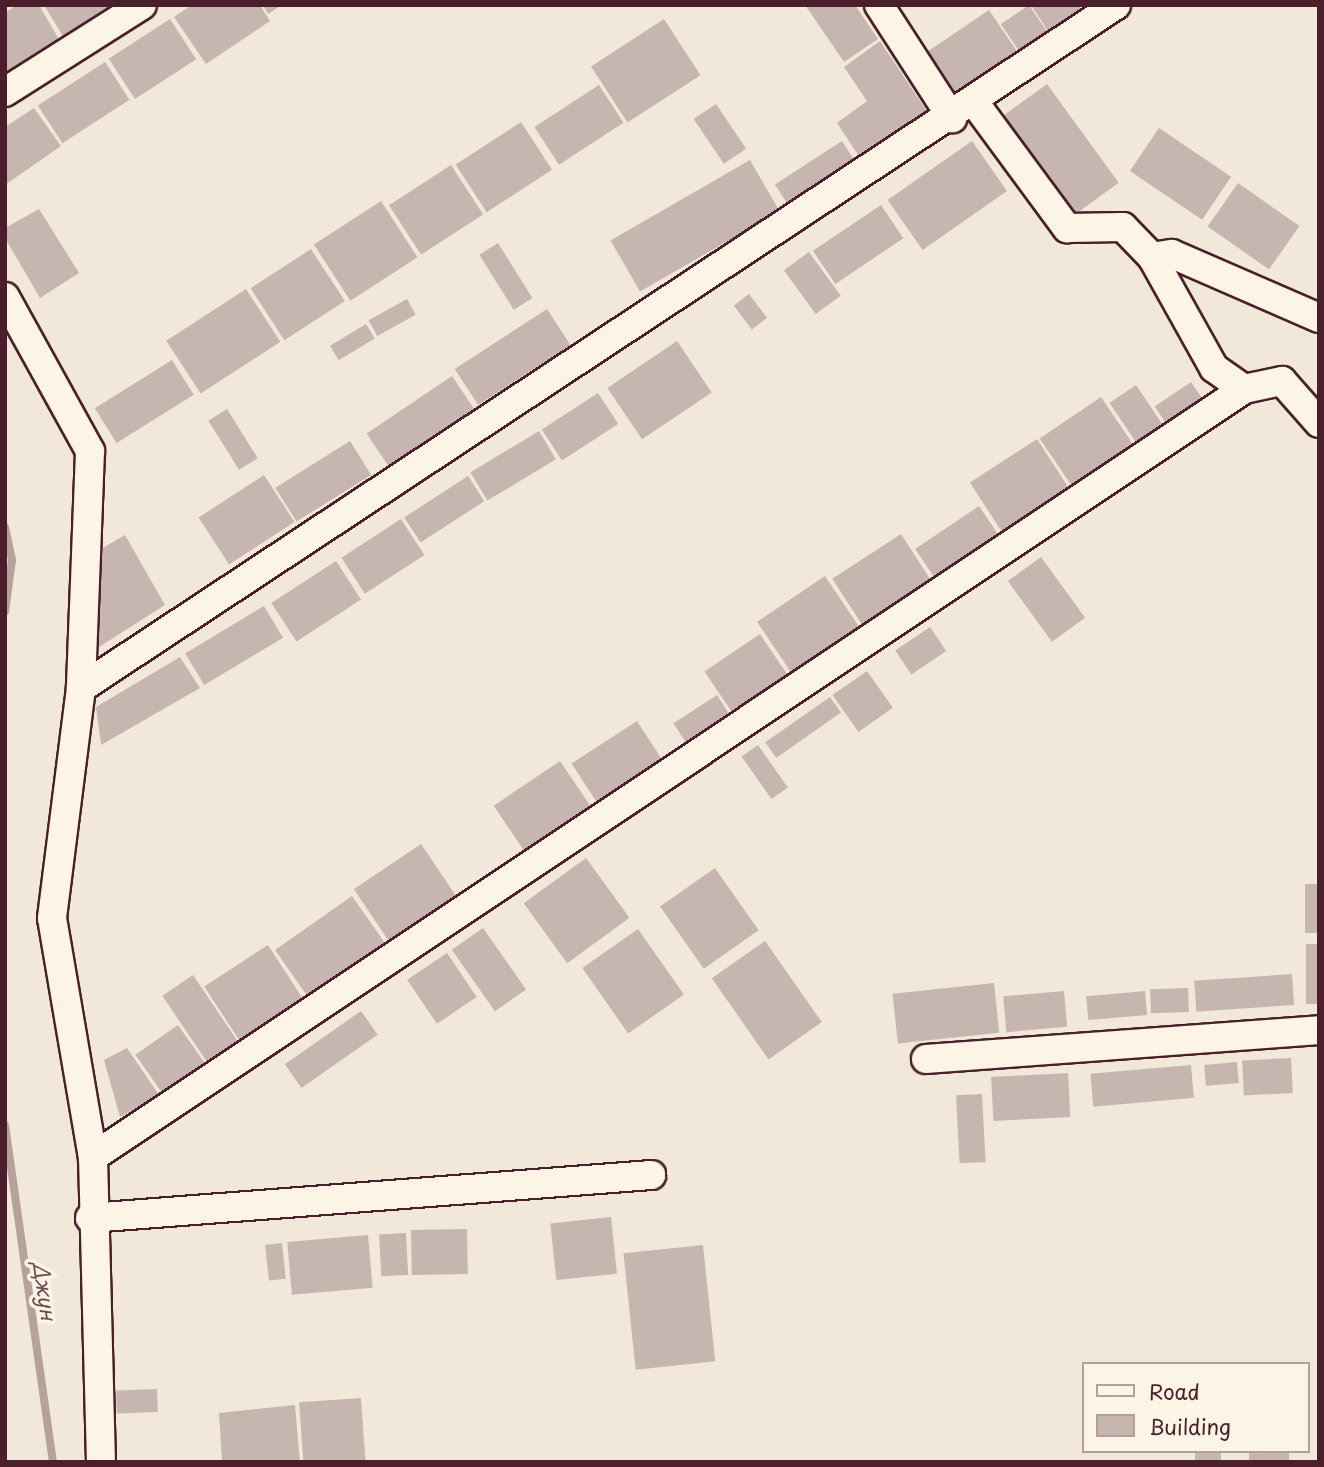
<!DOCTYPE html>
<meta charset="utf-8">
<style>
body{margin:0}
#map{position:relative;width:1324px;height:1467px;overflow:hidden;background:#f1e8da;font-family:"Playpen Sans",sans-serif}
div>[style]{position:absolute}
[style*='--x']{left:calc(var(--x)*1px);top:calc(var(--y)*1px);width:calc(var(--w)*1px);rotate:calc(var(--a)*1deg)}
.stream>*{height:8px;margin:-4px;padding:0 4px;transform-origin:4px;border-radius:4px;background:#b6a19c}
.building>*{inset:0;background:#c7b6af;transform-origin:0 0}
.roads{filter:drop-shadow(2px 0 #4a1f2b) drop-shadow(-2px 0 #4a1f2b) drop-shadow(0 2px #4a1f2b) drop-shadow(0 -2px #4a1f2b)}
.minor>*{height:28px;margin:-14px;padding:0 14px;transform-origin:14px;border-radius:14px;background:#fcf5e5}
span{translate:-50% -50%;white-space:nowrap;text-align:center;line-height:1.15;-webkit-text-stroke:7px #fcf5e5;paint-order:stroke}
.water-label{font-size:21px;color:#704c53;font-style:italic}
.frame{position:absolute;inset:0;border:7px solid #4a1f2b;pointer-events:none}
.legend{position:absolute;left:1082px;top:1362px;width:228px;height:91px;box-sizing:border-box;background:#fcf5e5;border:2px solid #b59f9b;margin:0;padding:9px 12px;list-style:none;font-size:21px;color:#4a1f2b}
.legend li{display:flex;align-items:center;gap:14px;height:35px}
.legend b{width:35px;border:2px solid #b59f9b}
</style>
<div id="map">
<div class="stream">
<i style="--x:5;--y:527;--w:34;--a:78"></i>
<i style="--x:12;--y:560;--w:52;--a:97.7"></i>
<i style="--x:5;--y:1125;--w:340;--a:81.9"></i>
</div>
<div class="building">
<i style="clip-path:polygon(17px 5px,39px 5px,60px 41px,5px 74px,5px 13px)"></i>
<i style="clip-path:polygon(44px 5px,117px 5px,64px 38px)"></i>
<i style="clip-path:polygon(192px 5px,260px 5px,270px 21px,206px 64px,174px 17px)"></i>
<i style="clip-path:polygon(263px 5px,282px 5px,268px 14px)"></i>
<i style="clip-path:polygon(805px 5px,855px 5px,878px 39px,844px 62px)"></i>
<i style="left:1029px;top:5px;width:36px;height:34px;rotate:56deg"></i>
<i style="clip-path:polygon(1031px 5px,1078px 5px,1083px 12px,1050px 34px)"></i>
<i style="left:989px;top:10px;width:54px;height:74px;rotate:56deg"></i>
<i style="left:170px;top:19px;width:48px;height:73px;rotate:57deg"></i>
<i style="left:664px;top:19px;width:67px;height:87px;rotate:57deg"></i>
<i style="clip-path:polygon(880px 41px,928px 113px,860px 158px,837px 123px,867px 101px,844px 67px)"></i>
<i style="left:105px;top:62px;width:45px;height:80px;rotate:57deg"></i>
<i style="left:1047px;top:84px;width:122px;height:60px;rotate:54deg"></i>
<i style="left:599px;top:85px;width:45px;height:77px;rotate:57deg"></i>
<i style="left:716px;top:104px;width:54px;height:27px;rotate:56deg"></i>
<i style="clip-path:polygon(34px 108px,61px 146px,5px 185px,5px 127px)"></i>
<i style="left:521px;top:122px;width:57px;height:78px;rotate:57deg"></i>
<i style="left:1159px;top:128px;width:87px;height:52px;rotate:34deg"></i>
<i style="left:842px;top:141px;width:24px;height:80px;rotate:57deg"></i>
<i style="left:972px;top:141px;width:61px;height:103px;rotate:55deg"></i>
<i style="left:750px;top:160px;width:59px;height:161px;rotate:60deg"></i>
<i style="left:451px;top:165px;width:59px;height:74px;rotate:57deg"></i>
<i style="left:1238px;top:183px;width:75px;height:53px;rotate:35deg"></i>
<i style="left:381px;top:201px;width:67px;height:80px;rotate:57deg"></i>
<i style="left:881px;top:205px;width:40px;height:82px;rotate:56deg"></i>
<i style="clip-path:polygon(39px 209px,79px 273px,40px 298px,5px 238px,5px 228px)"></i>
<i style="left:498px;top:243px;width:65px;height:22px;rotate:58deg"></i>
<i style="left:311px;top:249px;width:62px;height:72px;rotate:57deg"></i>
<i style="left:809px;top:252px;width:54px;height:31px;rotate:54deg"></i>
<i style="left:246px;top:289px;width:63px;height:95px;rotate:57deg"></i>
<i style="left:749px;top:294px;width:30px;height:19px;rotate:53deg"></i>
<i style="left:407px;top:299px;width:18px;height:44px;rotate:61deg"></i>
<i style="left:547px;top:309px;width:43px;height:110px;rotate:57deg"></i>
<i style="left:366px;top:324px;width:17px;height:42px;rotate:59deg"></i>
<i style="left:677px;top:341px;width:62px;height:84px;rotate:56deg"></i>
<i style="left:172px;top:360px;width:41px;height:91px;rotate:58deg"></i>
<i style="left:452px;top:376px;width:40px;height:103px;rotate:56deg"></i>
<i style="left:1191px;top:382px;width:22px;height:44px;rotate:56deg"></i>
<i style="left:1136px;top:385px;width:50px;height:32px;rotate:56deg"></i>
<i style="left:598px;top:393px;width:37px;height:67px;rotate:57deg"></i>
<i style="left:1101px;top:397px;width:60px;height:74px;rotate:56deg"></i>
<i style="left:227px;top:409px;width:58px;height:22px;rotate:58deg"></i>
<i style="left:539px;top:431px;width:33px;height:80px;rotate:59deg"></i>
<i style="left:1037px;top:439px;width:61px;height:80px;rotate:57deg"></i>
<i style="left:350px;top:441px;width:40px;height:88px;rotate:58deg"></i>
<i style="left:264px;top:475px;width:56px;height:78px;rotate:57deg"></i>
<i style="left:468px;top:476px;width:30px;height:76px;rotate:57deg"></i>
<i style="left:979px;top:506px;width:37px;height:77px;rotate:56deg"></i>
<i style="left:401px;top:519px;width:43px;height:71px;rotate:57deg"></i>
<i style="left:901px;top:534px;width:59px;height:82px;rotate:57deg"></i>
<i style="clip-path:polygon(125px 535px,165px 605px,99px 647px,99px 550px)"></i>
<i style="left:1041px;top:557px;width:75px;height:41px;rotate:54deg"></i>
<i style="left:336px;top:561px;width:46px;height:77px;rotate:57deg"></i>
<i style="left:825px;top:576px;width:65px;height:82px;rotate:56deg"></i>
<i style="left:264px;top:606px;width:37px;height:92px;rotate:59deg"></i>
<i style="left:930px;top:627px;width:29px;height:42px;rotate:56deg"></i>
<i style="left:760px;top:634px;width:52px;height:67px;rotate:56deg"></i>
<i style="clip-path:polygon(180px 657px,200px 688px,101px 745px,96px 707px)"></i>
<i style="left:867px;top:671px;width:45px;height:42px;rotate:55deg"></i>
<i style="left:717px;top:695px;width:24px;height:52px;rotate:57deg"></i>
<i style="left:830px;top:697px;width:19px;height:79px;rotate:55deg"></i>
<i style="left:637px;top:721px;width:45px;height:78px;rotate:57deg"></i>
<i style="left:758px;top:745px;width:52px;height:20px;rotate:55deg"></i>
<i style="left:560px;top:761px;width:55px;height:80px;rotate:56deg"></i>
<i style="left:421px;top:844px;width:63px;height:81px;rotate:56deg"></i>
<i style="left:586px;top:858px;width:74px;height:77px;rotate:54deg"></i>
<i style="left:715px;top:868px;width:76px;height:67px;rotate:55deg"></i>
<i style="left:1305px;top:884px;width:14px;height:49px"></i>
<i style="left:352px;top:896px;width:57px;height:94px;rotate:55deg"></i>
<i style="left:483px;top:928px;width:75px;height:38px;rotate:55deg"></i>
<i style="left:638px;top:929px;width:80px;height:68px;rotate:55deg"></i>
<i style="left:765px;top:941px;width:99px;height:65px;rotate:55deg"></i>
<i style="left:1319px;top:944px;width:60px;height:13px;rotate:90deg"></i>
<i style="left:268px;top:945px;width:64px;height:76px;rotate:57deg"></i>
<i style="left:447px;top:953px;width:53px;height:48px;rotate:56deg"></i>
<i style="left:1292px;top:974px;width:31px;height:98px;rotate:86deg"></i>
<i style="left:193px;top:975px;width:81px;height:37px;rotate:56deg"></i>
<i style="left:994px;top:983px;width:50px;height:102px;rotate:84deg"></i>
<i style="left:1188px;top:988px;width:24px;height:38px;rotate:88deg"></i>
<i style="left:1064px;top:991px;width:36px;height:61px;rotate:85deg"></i>
<i style="left:1145px;top:991px;width:24px;height:59px;rotate:85deg"></i>
<i style="left:361px;top:1011px;width:29px;height:93px;rotate:55deg"></i>
<i style="left:178px;top:1025px;width:47px;height:52px;rotate:55deg"></i>
<i style="clip-path:polygon(127px 1048px,159px 1095px,120px 1117px,104px 1060px)"></i>
<i style="left:1291px;top:1058px;width:35px;height:49px;rotate:87deg"></i>
<i style="left:1237px;top:1062px;width:21px;height:33px;rotate:85deg"></i>
<i style="left:1191px;top:1065px;width:33px;height:101px;rotate:85deg"></i>
<i style="left:1068px;top:1073px;width:44px;height:77px;rotate:87deg"></i>
<i style="left:982px;top:1094px;width:68px;height:26px;rotate:87deg"></i>
<i style="left:611px;top:1217px;width:57px;height:61px;rotate:84deg"></i>
<i style="left:467px;top:1229px;width:45px;height:56px;rotate:89deg"></i>
<i style="left:406px;top:1233px;width:42px;height:27px;rotate:87deg"></i>
<i style="left:368px;top:1235px;width:53px;height:81px;rotate:85deg"></i>
<i style="left:282px;top:1243px;width:36px;height:17px;rotate:84deg"></i>
<i style="left:703px;top:1245px;width:117px;height:80px;rotate:84deg"></i>
<i style="left:157px;top:1389px;width:23px;height:41px;rotate:88deg"></i>
<i style="left:361px;top:1398px;width:64px;height:62px;rotate:86deg"></i>
<i style="clip-path:polygon(295px 1405px,300px 1462px,222px 1462px,219px 1413px)"></i>
<i style="left:1195px;top:1451px;width:26px;height:11px"></i>
<i style="left:1249px;top:1451px;width:40px;height:11px"></i>
</div>
<div class="roads">
<div class="minor">
<i style="--x:879;--y:5;--w:135;--a:57.1"></i>
<i style="--x:5;--y:92;--w:162;--a:-32.4"></i>
<i style="--x:974;--y:102;--w:157;--a:53.6"></i>
<i style="--x:1067;--y:228;--w:56;--a:-1"></i>
<i style="--x:1123;--y:227;--w:42;--a:46"></i>
<i style="--x:1152;--y:257;--w:127;--a:60.8"></i>
<i style="--x:1214;--y:368;--w:37;--a:35"></i>
<i style="--x:1244;--y:389;--w:39;--a:-12"></i>
<i style="--x:1282;--y:381;--w:56;--a:48.6"></i>
<i style="--x:1152;--y:257;--w:20;--a:-9"></i>
<i style="--x:1172;--y:254;--w:160;--a:23.5"></i>
<i style="--x:5;--y:297;--w:176;--a:61.1"></i>
<i style="--x:90;--y:451;--w:237;--a:92.2"></i>
<i style="--x:81;--y:688;--w:232;--a:97.2"></i>
<i style="--x:52;--y:918;--w:242;--a:80.3"></i>
<i style="--x:93;--y:1157;--w:305;--a:88.5"></i>
<i style="--x:81;--y:688;--w:1240;--a:-33.42"></i>
<i style="--x:926;--y:1059;--w:394;--a:-4.2"></i>
<i style="--x:93;--y:1157;--w:1384;--a:-33.71"></i>
<i style="--x:90;--y:1218;--w:563;--a:-4.38"></i>
</div>
</div>
<div class="water-label">
<span style="left:46px;top:1291px;rotate:82deg">Джун</span>
</div>
<div class="frame"></div>
<ul class="legend">
<li><b style="height:9px;background:#fcf5e5"></b>Road</li>
<li><b style="height:19px;background:#c7b6af"></b>Building</li>
</ul>
</div>
